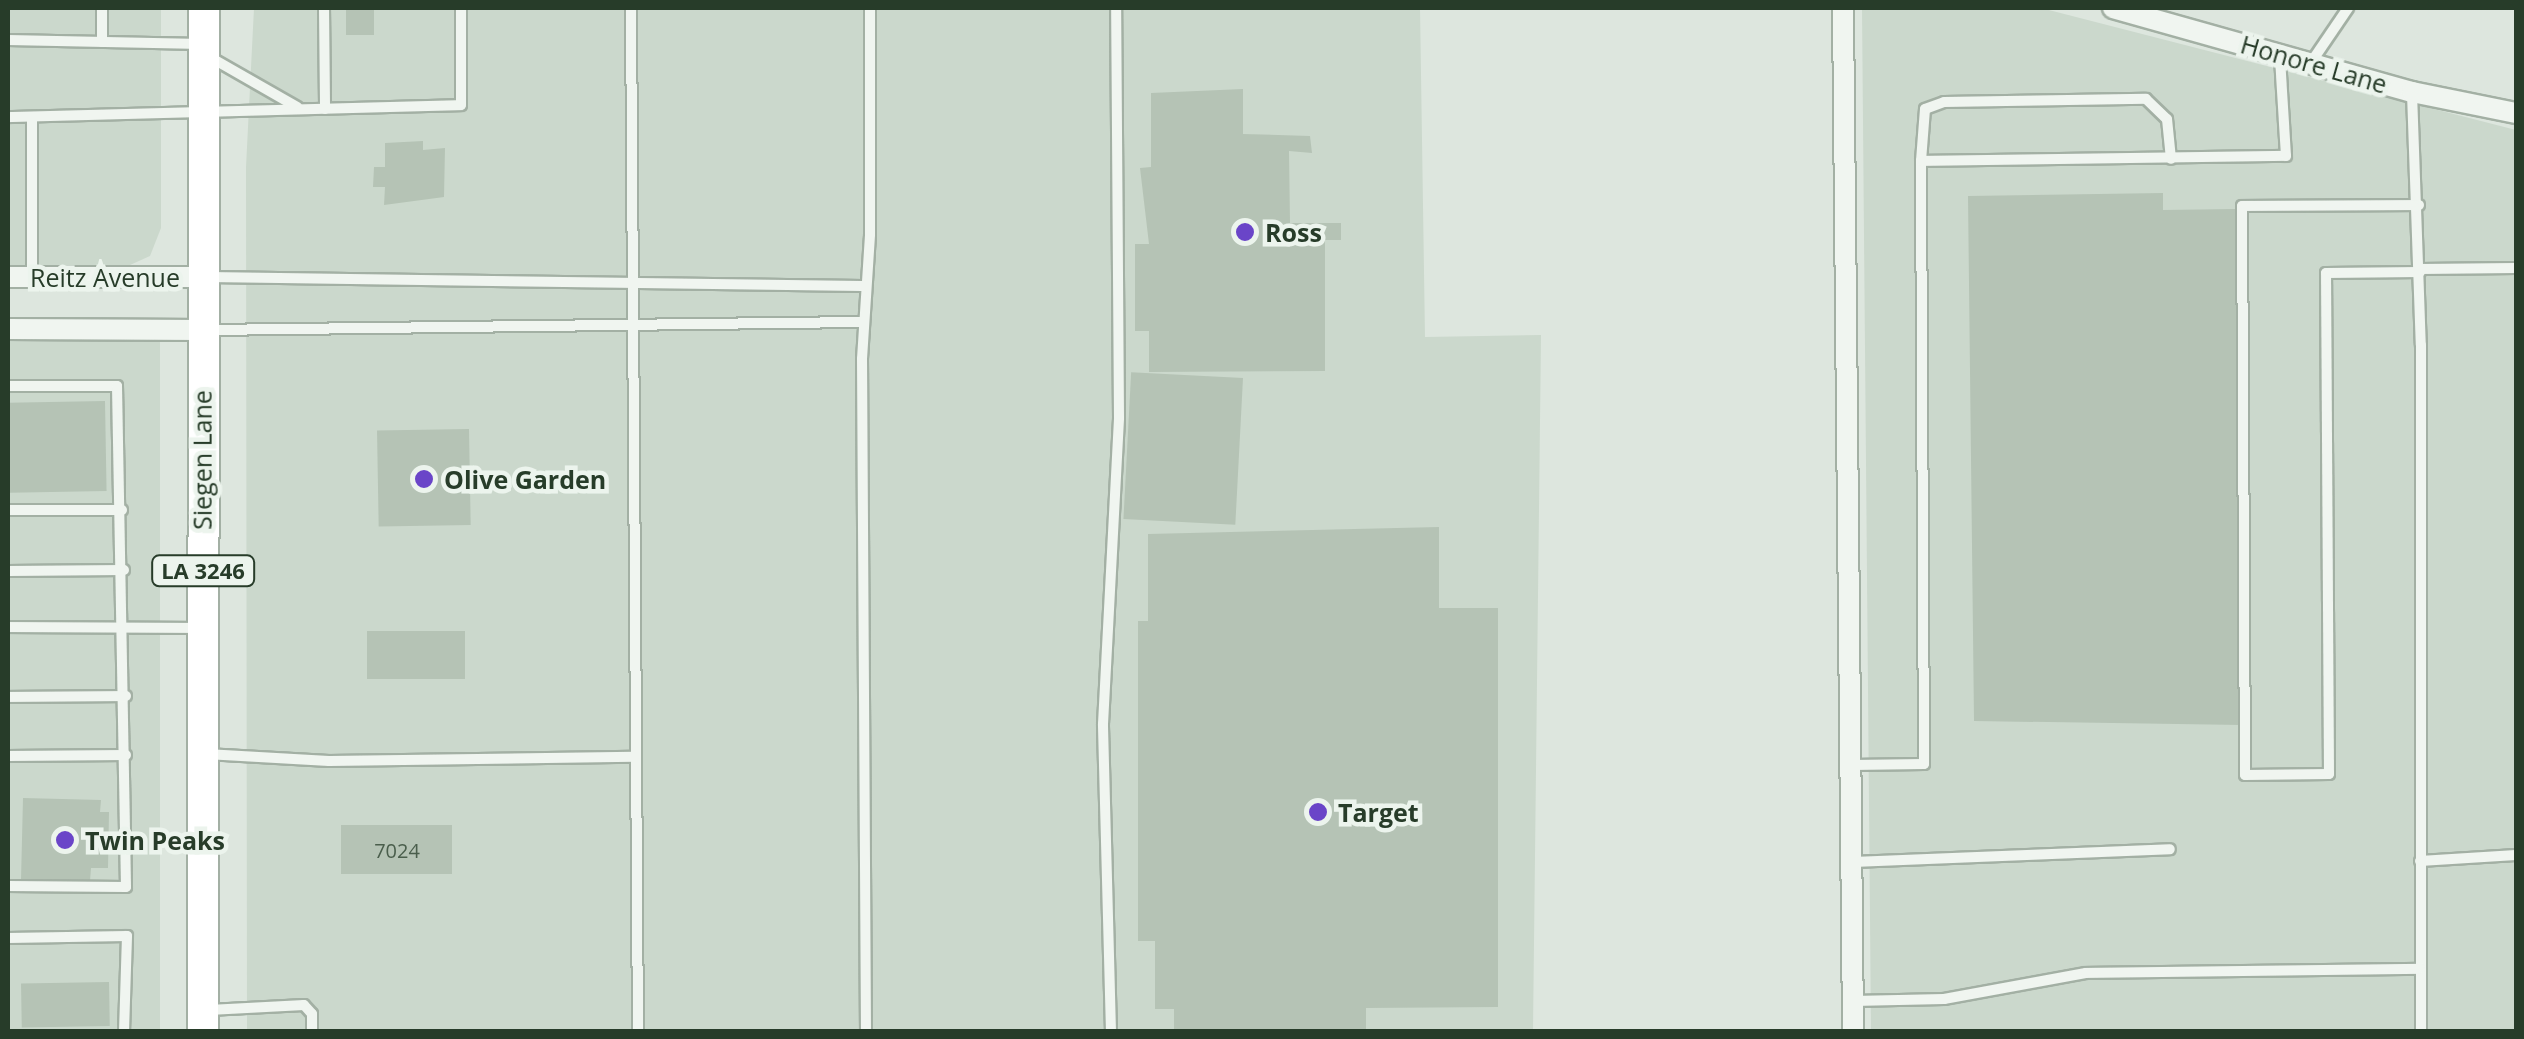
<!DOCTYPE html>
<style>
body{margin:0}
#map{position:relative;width:2524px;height:1039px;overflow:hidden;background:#dde6de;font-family:"Open Sans",sans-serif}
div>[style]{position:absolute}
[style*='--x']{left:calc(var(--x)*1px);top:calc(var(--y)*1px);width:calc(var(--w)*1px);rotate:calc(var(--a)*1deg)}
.built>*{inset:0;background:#cbd8cc;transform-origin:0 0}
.building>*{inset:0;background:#b5c3b5;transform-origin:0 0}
.roads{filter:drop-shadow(2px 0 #a3b0a4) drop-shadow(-2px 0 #a3b0a4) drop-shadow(0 2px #a3b0a4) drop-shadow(0 -2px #a3b0a4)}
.service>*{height:10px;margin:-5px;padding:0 5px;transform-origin:5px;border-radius:5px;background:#f0f5f0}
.minor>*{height:20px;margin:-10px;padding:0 10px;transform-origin:10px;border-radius:10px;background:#f0f5f0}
.primary>*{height:30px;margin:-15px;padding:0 15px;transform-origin:15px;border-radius:15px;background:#fff}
.dots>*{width:28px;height:28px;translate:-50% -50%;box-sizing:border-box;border:5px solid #ecf4ed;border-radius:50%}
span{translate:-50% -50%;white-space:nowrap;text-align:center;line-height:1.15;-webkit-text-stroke:9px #ecf4ed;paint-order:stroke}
.number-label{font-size:20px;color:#4a5e4c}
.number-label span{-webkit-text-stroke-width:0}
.shield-label span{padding:2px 8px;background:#ecf4ed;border:2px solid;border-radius:8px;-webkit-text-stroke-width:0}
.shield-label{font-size:22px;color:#273c29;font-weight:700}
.street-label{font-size:25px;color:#273c29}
.poi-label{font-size:25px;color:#273c29;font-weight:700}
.left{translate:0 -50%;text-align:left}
.frame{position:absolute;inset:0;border:10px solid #273c29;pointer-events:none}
</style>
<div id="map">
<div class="built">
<i style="clip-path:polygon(8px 8px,161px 8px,161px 228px,150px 256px,130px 265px,8px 265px)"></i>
<i style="clip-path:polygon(254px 8px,1420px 8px,1425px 337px,1541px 335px,1533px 1031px,247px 1032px,246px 167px)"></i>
<i style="clip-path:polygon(1862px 8px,2041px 8px,2516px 130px,2516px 1031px,1871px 1031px)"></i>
<i style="left:160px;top:339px;width:692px;height:152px;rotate:90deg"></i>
</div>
<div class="building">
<i style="left:346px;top:8px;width:28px;height:27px"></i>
<i style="clip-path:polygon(1243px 89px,1243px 134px,1310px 136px,1312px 153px,1289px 151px,1290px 223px,1341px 223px,1341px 240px,1325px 240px,1325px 371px,1149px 372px,1149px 331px,1135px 331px,1135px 244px,1149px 244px,1140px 168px,1151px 167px,1151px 93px)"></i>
<i style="clip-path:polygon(423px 141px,423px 150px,445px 148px,444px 197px,384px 205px,385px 187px,373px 187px,374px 167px,385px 167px,385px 143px)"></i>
<i style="clip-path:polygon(2163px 193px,2163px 210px,2236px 209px,2242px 725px,1974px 721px,1968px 196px)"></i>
<i style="left:1243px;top:378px;width:147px;height:112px;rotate:93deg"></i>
<i style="left:105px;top:401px;width:90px;height:97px;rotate:89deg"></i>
<i style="left:469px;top:429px;width:96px;height:92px;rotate:89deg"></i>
<i style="clip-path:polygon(1439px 527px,1439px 608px,1498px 608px,1498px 1007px,1366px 1008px,1366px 1032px,1174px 1032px,1174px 1009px,1155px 1009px,1155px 941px,1138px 941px,1138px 621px,1148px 621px,1148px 534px)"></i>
<i style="left:367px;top:631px;width:98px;height:48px"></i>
<i style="clip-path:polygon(23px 798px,101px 800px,100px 812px,109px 812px,108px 868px,91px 868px,90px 881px,21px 880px)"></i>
<i style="left:452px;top:825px;width:49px;height:111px;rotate:90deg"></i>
<i style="left:109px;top:982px;width:44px;height:88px;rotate:89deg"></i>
</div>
<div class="roads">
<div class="service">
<i style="--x:324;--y:8;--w:101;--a:89.4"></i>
<i style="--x:631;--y:8;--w:1024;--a:89.61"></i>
<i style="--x:8;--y:40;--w:194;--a:1.2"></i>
<i style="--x:102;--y:42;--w:34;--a:-90"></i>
<i style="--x:208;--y:56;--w:103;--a:29.8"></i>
<i style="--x:2310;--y:64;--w:68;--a:-55.8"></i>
<i style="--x:2412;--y:93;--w:252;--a:88"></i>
<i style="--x:2421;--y:345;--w:687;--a:90"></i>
<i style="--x:8;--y:117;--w:453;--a:-1.5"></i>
<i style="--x:461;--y:105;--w:97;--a:-90"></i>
<i style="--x:1921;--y:161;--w:52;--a:-85.6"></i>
<i style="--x:1925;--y:109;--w:20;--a:-20"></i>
<i style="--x:1944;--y:102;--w:202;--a:-0.9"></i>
<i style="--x:2146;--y:99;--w:29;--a:44"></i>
<i style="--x:2167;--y:119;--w:40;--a:84.3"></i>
<i style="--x:2419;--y:205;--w:177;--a:179.7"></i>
<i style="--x:2242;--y:206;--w:569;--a:89.7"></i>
<i style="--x:2245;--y:775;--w:84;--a:-0.7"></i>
<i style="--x:2329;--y:774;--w:501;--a:-90.34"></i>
<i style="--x:2326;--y:273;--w:94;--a:-0.6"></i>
<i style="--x:2420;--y:269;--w:96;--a:-0.6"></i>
<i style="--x:32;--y:276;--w:159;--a:-90"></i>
<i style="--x:208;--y:277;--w:654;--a:0.79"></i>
<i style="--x:207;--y:330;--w:655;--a:-0.7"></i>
<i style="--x:8;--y:386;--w:109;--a:0"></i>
<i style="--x:117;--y:386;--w:501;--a:88.97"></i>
<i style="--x:126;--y:887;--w:118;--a:-179.5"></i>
<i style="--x:8;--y:510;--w:114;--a:0"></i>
<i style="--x:8;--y:571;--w:116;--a:-0.5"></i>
<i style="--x:8;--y:627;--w:194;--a:0.3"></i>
<i style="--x:8;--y:697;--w:118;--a:-0.5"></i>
<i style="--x:206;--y:754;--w:123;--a:3.3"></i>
<i style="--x:329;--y:761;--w:305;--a:-0.8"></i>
<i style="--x:8;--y:756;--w:118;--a:-0.5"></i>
<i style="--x:1852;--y:765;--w:72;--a:-0.8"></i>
<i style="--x:1924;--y:764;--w:603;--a:-90.29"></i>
<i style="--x:1921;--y:161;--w:365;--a:-0.8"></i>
<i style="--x:2286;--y:156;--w:99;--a:-93.5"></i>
<i style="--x:2420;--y:861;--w:96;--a:-3.6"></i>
<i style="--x:1853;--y:862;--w:317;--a:-2.3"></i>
<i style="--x:8;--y:938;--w:119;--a:-1"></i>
<i style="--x:127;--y:936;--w:96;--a:91.8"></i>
<i style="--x:1853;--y:1001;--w:91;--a:-1.3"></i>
<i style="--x:1944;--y:999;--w:144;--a:-10.4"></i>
<i style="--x:2086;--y:973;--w:334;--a:-0.7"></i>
<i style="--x:209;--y:1010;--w:95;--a:-3"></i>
<i style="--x:304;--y:1005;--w:12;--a:48"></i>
<i style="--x:312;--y:1014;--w:18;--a:90"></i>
<i style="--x:866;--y:1032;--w:673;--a:-90.34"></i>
<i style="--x:862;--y:359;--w:125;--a:-86.3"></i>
<i style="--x:870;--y:234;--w:226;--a:-90"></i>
<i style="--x:1111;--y:1032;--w:308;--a:-91.5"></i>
<i style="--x:1103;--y:724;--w:306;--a:-87"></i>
<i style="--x:1119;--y:418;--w:410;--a:-90.4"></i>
</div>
<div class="minor">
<i style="--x:1843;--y:8;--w:1024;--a:89.44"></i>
<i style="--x:2113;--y:8;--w:311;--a:15.7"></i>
<i style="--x:2412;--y:92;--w:106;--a:11.4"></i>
<i style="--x:8;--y:277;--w:194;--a:0"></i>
<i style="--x:8;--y:329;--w:193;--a:0.3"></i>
</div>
<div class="primary">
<i style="--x:203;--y:1032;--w:1024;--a:-89.94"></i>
</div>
</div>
<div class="dots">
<i style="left:1245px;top:232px;background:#6a45c8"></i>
<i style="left:424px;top:479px;background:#6a45c8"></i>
<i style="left:1318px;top:812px;background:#6a45c8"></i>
<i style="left:65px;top:840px;background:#6a45c8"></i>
</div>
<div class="number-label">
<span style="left:397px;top:850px">7024</span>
</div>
<div class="shield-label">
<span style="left:203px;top:571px">LA 3246</span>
</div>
<div class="street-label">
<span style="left:2314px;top:64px;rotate:16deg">Honore Lane</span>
<span style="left:105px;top:277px">Reitz Avenue</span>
<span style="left:202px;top:460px;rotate:-90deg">Siegen Lane</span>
</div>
<div class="poi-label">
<span class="left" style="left:1265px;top:232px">Ross</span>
<span class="left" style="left:444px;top:479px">Olive Garden</span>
<span class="left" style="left:1338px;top:812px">Target</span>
<span class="left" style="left:85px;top:840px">Twin Peaks</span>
</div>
<div class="frame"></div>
</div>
